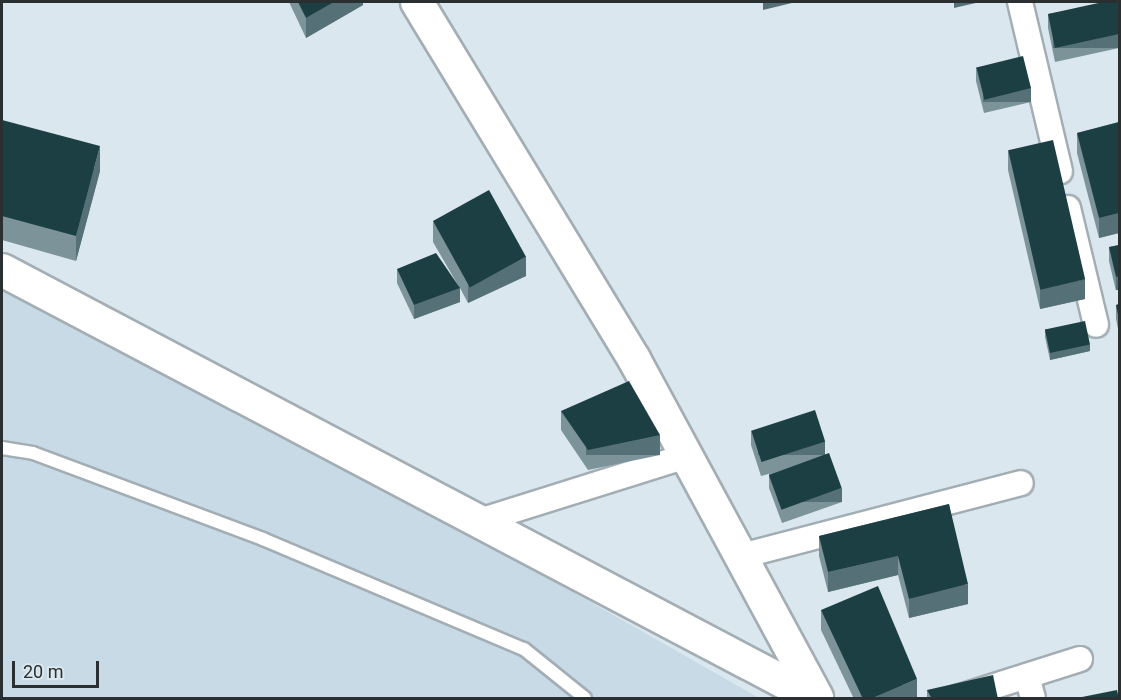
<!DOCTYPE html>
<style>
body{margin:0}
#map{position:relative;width:1121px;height:700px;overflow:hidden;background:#dbe7ee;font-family:Roboto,sans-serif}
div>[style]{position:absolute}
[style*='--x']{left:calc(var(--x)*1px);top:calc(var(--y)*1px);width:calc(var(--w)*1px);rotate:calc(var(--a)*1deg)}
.built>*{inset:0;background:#c7dae5}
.roads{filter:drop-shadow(2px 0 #a3aeb4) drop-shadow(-2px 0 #a3aeb4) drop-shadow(0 2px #a3aeb4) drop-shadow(0 -2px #a3aeb4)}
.service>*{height:12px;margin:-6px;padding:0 6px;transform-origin:6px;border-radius:6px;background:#fff}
.minor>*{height:24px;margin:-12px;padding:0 12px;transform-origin:12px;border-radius:12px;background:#fff}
.tertiary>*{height:32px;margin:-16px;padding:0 16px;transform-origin:16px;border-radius:16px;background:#fff}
.wall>*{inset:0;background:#7c9399}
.shaded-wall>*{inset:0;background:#557177;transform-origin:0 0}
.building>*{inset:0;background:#1c3f44;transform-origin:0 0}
span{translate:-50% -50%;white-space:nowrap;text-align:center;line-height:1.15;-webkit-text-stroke:6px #dbe7ee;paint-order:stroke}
.frame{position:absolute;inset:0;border:3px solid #2a2f31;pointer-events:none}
.scale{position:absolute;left:12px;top:661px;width:87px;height:27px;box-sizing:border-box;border:3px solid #2a2f31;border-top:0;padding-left:8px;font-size:18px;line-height:21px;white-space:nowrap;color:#2a2f31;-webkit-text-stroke:4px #dbe7ee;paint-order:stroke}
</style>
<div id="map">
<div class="built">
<i style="clip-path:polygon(2px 291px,529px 567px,759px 698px,2px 698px)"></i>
</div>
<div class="roads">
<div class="service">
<i style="--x:2;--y:448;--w:31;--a:9"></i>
<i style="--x:33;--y:453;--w:246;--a:20.5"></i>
<i style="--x:263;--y:539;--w:283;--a:22.9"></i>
<i style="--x:524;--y:649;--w:78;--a:38.8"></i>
</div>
<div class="minor">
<i style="--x:1020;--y:2;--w:174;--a:76.7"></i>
<i style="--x:1068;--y:208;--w:120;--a:76.5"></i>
<i style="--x:476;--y:522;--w:221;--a:-17.4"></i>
<i style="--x:741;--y:556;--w:289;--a:-14.6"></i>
<i style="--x:1027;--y:676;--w:23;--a:75"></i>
<i style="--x:957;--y:698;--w:129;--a:-17.6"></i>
</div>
<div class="tertiary">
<i style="--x:417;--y:2;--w:418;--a:58.7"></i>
<i style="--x:634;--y:359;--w:385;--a:61.6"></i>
<i style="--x:2;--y:270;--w:918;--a:27.79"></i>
</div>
</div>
<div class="wall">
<i style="clip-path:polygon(289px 2px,363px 2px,363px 5px,306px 38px)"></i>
<i style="clip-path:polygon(1119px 2px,1119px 48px,1055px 62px,1048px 28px,1048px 14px)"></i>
<i style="clip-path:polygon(976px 67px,1031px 102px,984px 113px,976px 81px)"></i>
<i style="clip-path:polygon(2px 120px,100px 171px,76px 261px,2px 240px)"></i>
<i style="clip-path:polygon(1119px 122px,1119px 233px,1099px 238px,1077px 153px,1077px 133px)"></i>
<i style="clip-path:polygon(1008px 150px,1085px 299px,1040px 309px,1008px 170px)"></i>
<i style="clip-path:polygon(433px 222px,526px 276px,468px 303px,460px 288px,460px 302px,414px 319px,397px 283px,397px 269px,459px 287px,433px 242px)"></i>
<i style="clip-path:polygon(1119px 245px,1116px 291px,1109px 261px,1109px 247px)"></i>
<i style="clip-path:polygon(1119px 304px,1119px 334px,1116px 319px,1116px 305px)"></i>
<i style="clip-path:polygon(1045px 329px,1090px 351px,1050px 360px,1045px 337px)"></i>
<i style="clip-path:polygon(561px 411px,660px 455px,588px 470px,561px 430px)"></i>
<i style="clip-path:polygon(751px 431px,825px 454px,842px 502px,782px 523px,769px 488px,769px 474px,772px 473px,761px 476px,751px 445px)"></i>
<i style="clip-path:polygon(949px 504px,968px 604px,909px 618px,898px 575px,828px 592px,819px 556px,819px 536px)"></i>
<i style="clip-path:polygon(821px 610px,917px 699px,854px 699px,821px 630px)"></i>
<i style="clip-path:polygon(927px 690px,998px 699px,927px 699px)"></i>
</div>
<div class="shaded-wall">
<i style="clip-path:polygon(334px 2px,363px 2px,363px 5px,306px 38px,306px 18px)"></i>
<i style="clip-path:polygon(763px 2px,796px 2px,763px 10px)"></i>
<i style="clip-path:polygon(954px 2px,980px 2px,954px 8px)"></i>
<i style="left:1119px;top:34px;width:14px;height:66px;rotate:90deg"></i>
<i style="left:1031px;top:88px;width:14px;height:48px;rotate:90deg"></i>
<i style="clip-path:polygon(100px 146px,100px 171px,76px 261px,76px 236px)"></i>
<i style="clip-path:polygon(1119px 213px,1119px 233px,1099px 238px,1099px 218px)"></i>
<i style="clip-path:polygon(526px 256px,526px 276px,468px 303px,468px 283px)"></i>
<i style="left:1119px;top:276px;width:14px;height:3px;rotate:90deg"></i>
<i style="clip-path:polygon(1085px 279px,1085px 299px,1040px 309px,1040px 289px)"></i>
<i style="clip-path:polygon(460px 288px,460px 302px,414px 319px,414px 305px)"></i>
<i style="clip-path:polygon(1090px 344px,1090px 351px,1050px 360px,1050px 352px)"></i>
<i style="left:660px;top:435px;width:20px;height:74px;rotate:90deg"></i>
<i style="left:825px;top:441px;width:14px;height:67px;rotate:90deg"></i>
<i style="left:842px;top:488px;width:14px;height:64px;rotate:90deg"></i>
<i style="clip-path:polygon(898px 556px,898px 575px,828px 592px,828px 572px)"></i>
<i style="clip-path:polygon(968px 584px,968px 604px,909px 618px,909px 599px)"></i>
<i style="clip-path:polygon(917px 679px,917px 699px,870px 699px)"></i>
</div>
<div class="building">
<i style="clip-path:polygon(298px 2px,334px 2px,306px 18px)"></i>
<i style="clip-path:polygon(1103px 2px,1119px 2px,1119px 34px,1055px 48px,1048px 14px)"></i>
<i style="left:1023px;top:56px;width:33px;height:48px;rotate:76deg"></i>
<i style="clip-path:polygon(2px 120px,100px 146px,76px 236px,2px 216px)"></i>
<i style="clip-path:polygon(1119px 122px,1119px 213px,1099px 218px,1077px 133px)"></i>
<i style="left:1053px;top:140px;width:143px;height:46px;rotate:77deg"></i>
<i style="left:489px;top:190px;width:76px;height:64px;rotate:61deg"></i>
<i style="clip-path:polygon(1119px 245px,1119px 276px,1116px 277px,1109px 247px)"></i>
<i style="clip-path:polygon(436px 253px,460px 288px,414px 305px,397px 269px)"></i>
<i style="clip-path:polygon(1119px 304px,1119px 320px,1116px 305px)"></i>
<i style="left:1085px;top:321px;width:24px;height:41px;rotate:78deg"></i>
<i style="clip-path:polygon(629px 381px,660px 435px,588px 450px,561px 411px)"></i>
<i style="left:815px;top:410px;width:33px;height:67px;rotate:72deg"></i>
<i style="left:829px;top:453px;width:37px;height:64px;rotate:70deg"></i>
<i style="clip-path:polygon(949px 504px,968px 584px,909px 599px,898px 556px,828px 572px,819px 536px)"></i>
<i style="clip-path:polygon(878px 586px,917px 679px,870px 699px,863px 699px,821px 610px)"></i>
<i style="clip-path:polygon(993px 675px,998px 699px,932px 699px,927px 690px)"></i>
<i style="clip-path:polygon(1117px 690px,1119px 699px,1072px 699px)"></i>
</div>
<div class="frame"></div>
<div class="scale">20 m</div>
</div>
